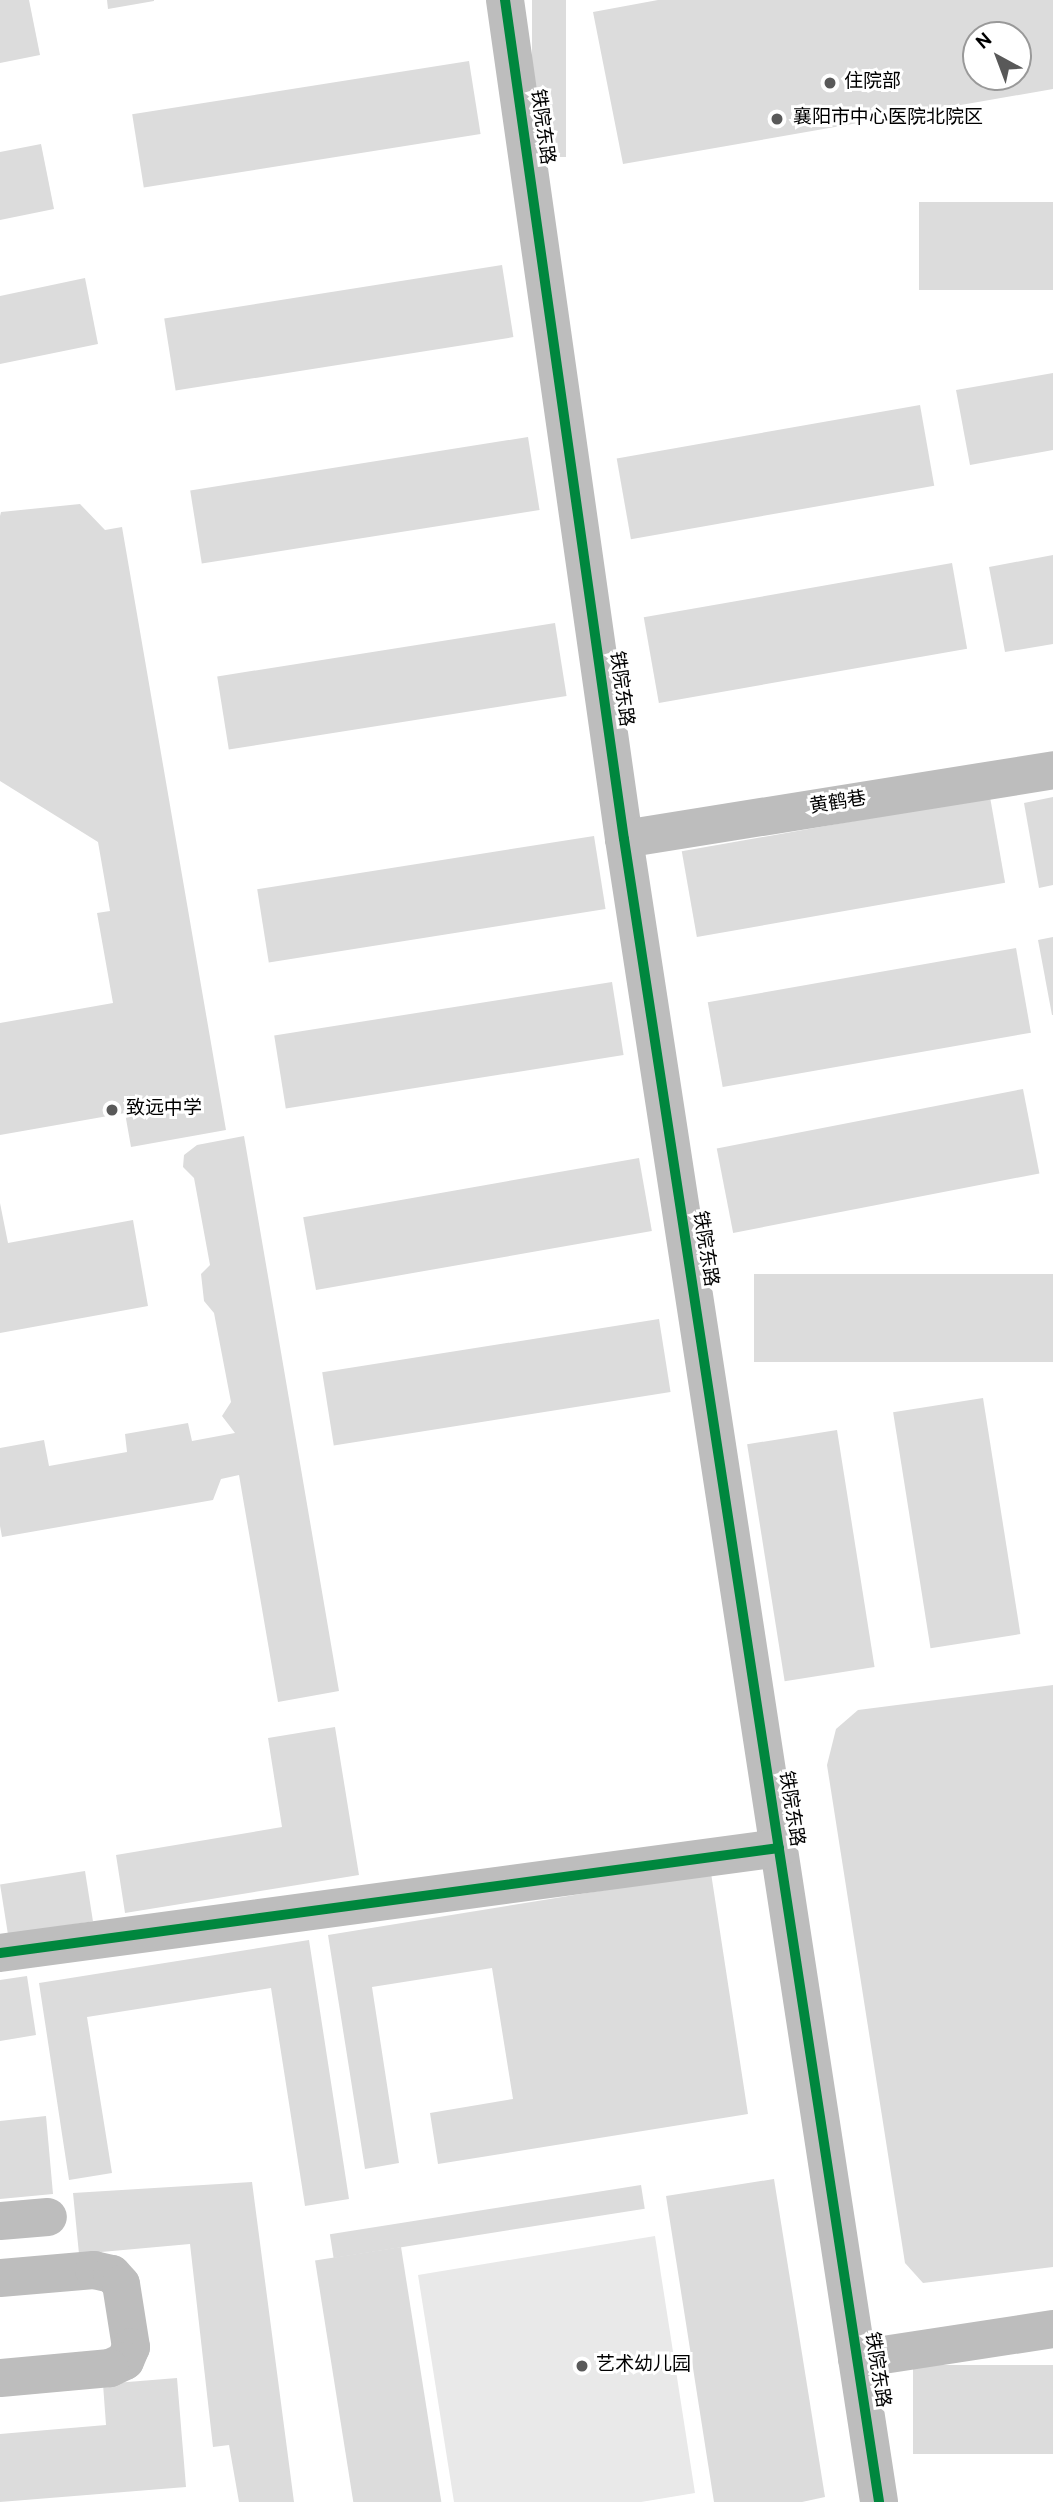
<!DOCTYPE html>
<meta charset="utf-8">
<style>
body{margin:0}
#map{position:relative;width:1053px;height:2502px;overflow:hidden;background:#fff;font-family:Overpass,"Noto Sans SC",sans-serif}
div>[style]{position:absolute}
[style*='--x']{left:calc(var(--x)*1px);top:calc(var(--y)*1px);width:calc(var(--w)*1px);rotate:calc(var(--a)*1deg)}
.green>*{inset:0;background:#e9e9e9}
.building>*{inset:0;background:#dcdcdc;transform-origin:0 0}
.minor>*{height:38px;margin:-19px;padding:0 19px;transform-origin:19px;border-radius:19px;background:#bdbdbd}
.cycleway>*{height:10px;margin:-5px;padding:0 5px;transform-origin:5px;border-radius:5px;background:#00873e}
.dots>*{width:19px;height:19px;translate:-50% -50%;box-sizing:border-box;border:4px solid #fff;border-radius:50%}
span{translate:-50% -50%;white-space:nowrap;text-align:center;line-height:1.15;-webkit-text-stroke:6px #fff;paint-order:stroke}
.poi-label{font-size:19px;color:#000}
.left{translate:0 -50%;text-align:left}
.street-label{font-size:19px;color:#000}
.north{position:absolute;left:962px;top:21px;width:70px;height:70px;box-sizing:border-box;background:#fff;border:2px solid #999;border-radius:50%;rotate:319deg;font-size:19px;font-weight:700;line-height:28px;text-align:center;color:#000}
.north::after{content:'';display:block;margin:auto;width:24px;height:32px;background:#595959;clip-path:polygon(50% 0,100% 100%,50% 72%,0 100%)}
</style>
<div id="map">
<div class="green">
<i style="clip-path:polygon(655px 2236px,695px 2493px,641px 2502px,454px 2502px,418px 2275px)"></i>
</div>
<div class="building">
<i style="clip-path:polygon(0 0,29px 0,40px 55px,0 63px)"></i>
<i style="clip-path:polygon(107px 0,154px 0,154px 1px,108px 9px)"></i>
<i style="left:532px;top:0;width:34px;height:157px"></i>
<i style="clip-path:polygon(evenodd,658px 0,1053px 0,1053px 89px,623px 164px,593px 12px,658px 0,976px 35px,1018px 35px,1018px 77px,976px 77px,976px 35px)"></i>
<i style="left:469px;top:61px;width:74px;height:341px;rotate:81deg"></i>
<i style="clip-path:polygon(41px 144px,54px 209px,0 220px,0 152px)"></i>
<i style="left:1053px;top:202px;width:88px;height:134px;rotate:90deg"></i>
<i style="left:502px;top:265px;width:73px;height:342px;rotate:81deg"></i>
<i style="clip-path:polygon(85px 278px,98px 344px,0 364px,0 296px)"></i>
<i style="clip-path:polygon(1053px 373px,1053px 450px,970px 465px,956px 390px)"></i>
<i style="left:920px;top:405px;width:82px;height:308px;rotate:80deg"></i>
<i style="left:528px;top:437px;width:74px;height:342px;rotate:81deg"></i>
<i style="clip-path:polygon(80px 504px,105px 530px,122px 527px,226px 1130px,131px 1147px,125px 1113px,0 1135px,0 1023px,113px 1003px,97px 913px,110px 911px,98px 842px,0 781px,0 516px,1px 512px)"></i>
<i style="clip-path:polygon(1053px 555px,1053px 644px,1005px 652px,989px 567px)"></i>
<i style="left:952px;top:563px;width:87px;height:313px;rotate:80deg"></i>
<i style="left:555px;top:623px;width:74px;height:342px;rotate:81deg"></i>
<i style="left:990px;top:797px;width:87px;height:313px;rotate:80deg"></i>
<i style="clip-path:polygon(1053px 797px,1053px 885px,1039px 888px,1024px 803px)"></i>
<i style="left:594px;top:836px;width:74px;height:341px;rotate:81deg"></i>
<i style="clip-path:polygon(1053px 937px,1053px 1015px,1052px 1015px,1038px 940px)"></i>
<i style="left:1016px;top:948px;width:86px;height:313px;rotate:80deg"></i>
<i style="left:612px;top:982px;width:74px;height:342px;rotate:81deg"></i>
<i style="left:1023px;top:1089px;width:86px;height:312px;rotate:79deg"></i>
<i style="clip-path:polygon(244px 1136px,339px 1691px,278px 1702px,239px 1475px,221px 1479px,213px 1500px,2px 1537px,0 1526px,0 1448px,44px 1440px,49px 1466px,127px 1452px,125px 1434px,188px 1423px,192px 1441px,235px 1433px,222px 1416px,231px 1402px,214px 1313px,204px 1301px,201px 1274px,210px 1265px,194px 1178px,183px 1167px,184px 1155px,197px 1145px)"></i>
<i style="left:639px;top:1158px;width:74px;height:341px;rotate:80deg"></i>
<i style="clip-path:polygon(0 1203px,8px 1243px,133px 1220px,148px 1306px,0 1333px)"></i>
<i style="left:1053px;top:1274px;width:88px;height:299px;rotate:90deg"></i>
<i style="left:659px;top:1319px;width:74px;height:341px;rotate:81deg"></i>
<i style="left:983px;top:1398px;width:239px;height:91px;rotate:81deg"></i>
<i style="left:837px;top:1430px;width:240px;height:91px;rotate:81deg"></i>
<i style="clip-path:polygon(1053px 1685px,1053px 2267px,923px 2283px,905px 2263px,827px 1765px,836px 1729px,858px 1710px)"></i>
<i style="clip-path:polygon(335px 1727px,359px 1875px,125px 1913px,116px 1855px,282px 1827px,268px 1738px)"></i>
<i style="left:85px;top:1871px;width:51px;height:86px;rotate:81deg"></i>
<i style="clip-path:polygon(711px 1873px,748px 2114px,438px 2164px,430px 2113px,513px 2099px,492px 1968px,372px 1987px,399px 2163px,365px 2169px,328px 1935px)"></i>
<i style="clip-path:polygon(309px 1940px,349px 2199px,305px 2206px,271px 1988px,87px 2017px,112px 2173px,69px 2180px,39px 1983px)"></i>
<i style="clip-path:polygon(27px 1976px,36px 2035px,0 2041px,0 1980px)"></i>
<i style="clip-path:polygon(46px 2116px,53px 2194px,0 2199px,0 2121px)"></i>
<i style="clip-path:polygon(774px 2179px,825px 2497px,802px 2502px,714px 2502px,666px 2196px)"></i>
<i style="clip-path:polygon(252px 2182px,294px 2502px,239px 2502px,229px 2445px,213px 2447px,190px 2244px,79px 2254px,73px 2193px)"></i>
<i style="left:641px;top:2185px;width:24px;height:315px;rotate:81deg"></i>
<i style="left:401px;top:2247px;width:258px;height:87px;rotate:81deg"></i>
<i style="left:1053px;top:2365px;width:89px;height:140px;rotate:90deg"></i>
<i style="clip-path:polygon(177px 2378px,186px 2487px,0 2502px,0 2434px,106px 2425px,103px 2384px)"></i>
</div>
<div class="minor">
<i style="--x:505;--y:0;--w:847;--a:81.93"></i>
<i style="--x:624;--y:839;--w:1682;--a:81.28"></i>
<i style="--x:624;--y:839;--w:435;--a:-9.1"></i>
<i style="--x:0;--y:1953;--w:786;--a:-7.68"></i>
<i style="--x:0;--y:2221;--w:48;--a:-4.8"></i>
<i style="--x:0;--y:2278;--w:94;--a:-4.9"></i>
<i style="--x:94;--y:2270;--w:18;--a:13"></i>
<i style="--x:112;--y:2274;--w:13;--a:48"></i>
<i style="--x:121;--y:2284;--w:64;--a:81"></i>
<i style="--x:131;--y:2347;--w:15;--a:113"></i>
<i style="--x:125;--y:2361;--w:17;--a:155"></i>
<i style="--x:110;--y:2368;--w:110;--a:174.8"></i>
<i style="--x:857;--y:2359;--w:198;--a:-8.7"></i>
</div>
<div class="cycleway">
<i style="--x:505;--y:0;--w:847;--a:81.93"></i>
<i style="--x:624;--y:839;--w:1682;--a:81.28"></i>
<i style="--x:0;--y:1953;--w:786;--a:-7.68"></i>
</div>
<div class="dots">
<i style="left:830px;top:83px;background:#595959"></i>
<i style="left:777px;top:119px;background:#595959"></i>
<i style="left:112px;top:1110px;background:#595959"></i>
<i style="left:582px;top:2366px;background:#595959"></i>
</div>
<div class="poi-label">
<span class="left" style="left:844px;top:83px">住院部</span>
<span class="left" style="left:793px;top:119px">襄阳市中心医院北院区</span>
<span class="left" style="left:126px;top:1110px">致远中学</span>
<span class="left" style="left:596px;top:2366px">艺术幼儿园</span>
</div>
<div class="street-label">
<span style="left:541px;top:127px;rotate:82deg">铁院东路</span>
<span style="left:620px;top:689px;rotate:82deg">铁院东路</span>
<span style="left:838px;top:804px;rotate:-9deg">黄鹤巷</span>
<span style="left:704px;top:1249px;rotate:81deg">铁院东路</span>
<span style="left:790px;top:1809px;rotate:81deg">铁院东路</span>
<span style="left:876px;top:2370px;rotate:81deg">铁院东路</span>
</div>
<div class="north">N</div>
</div>
